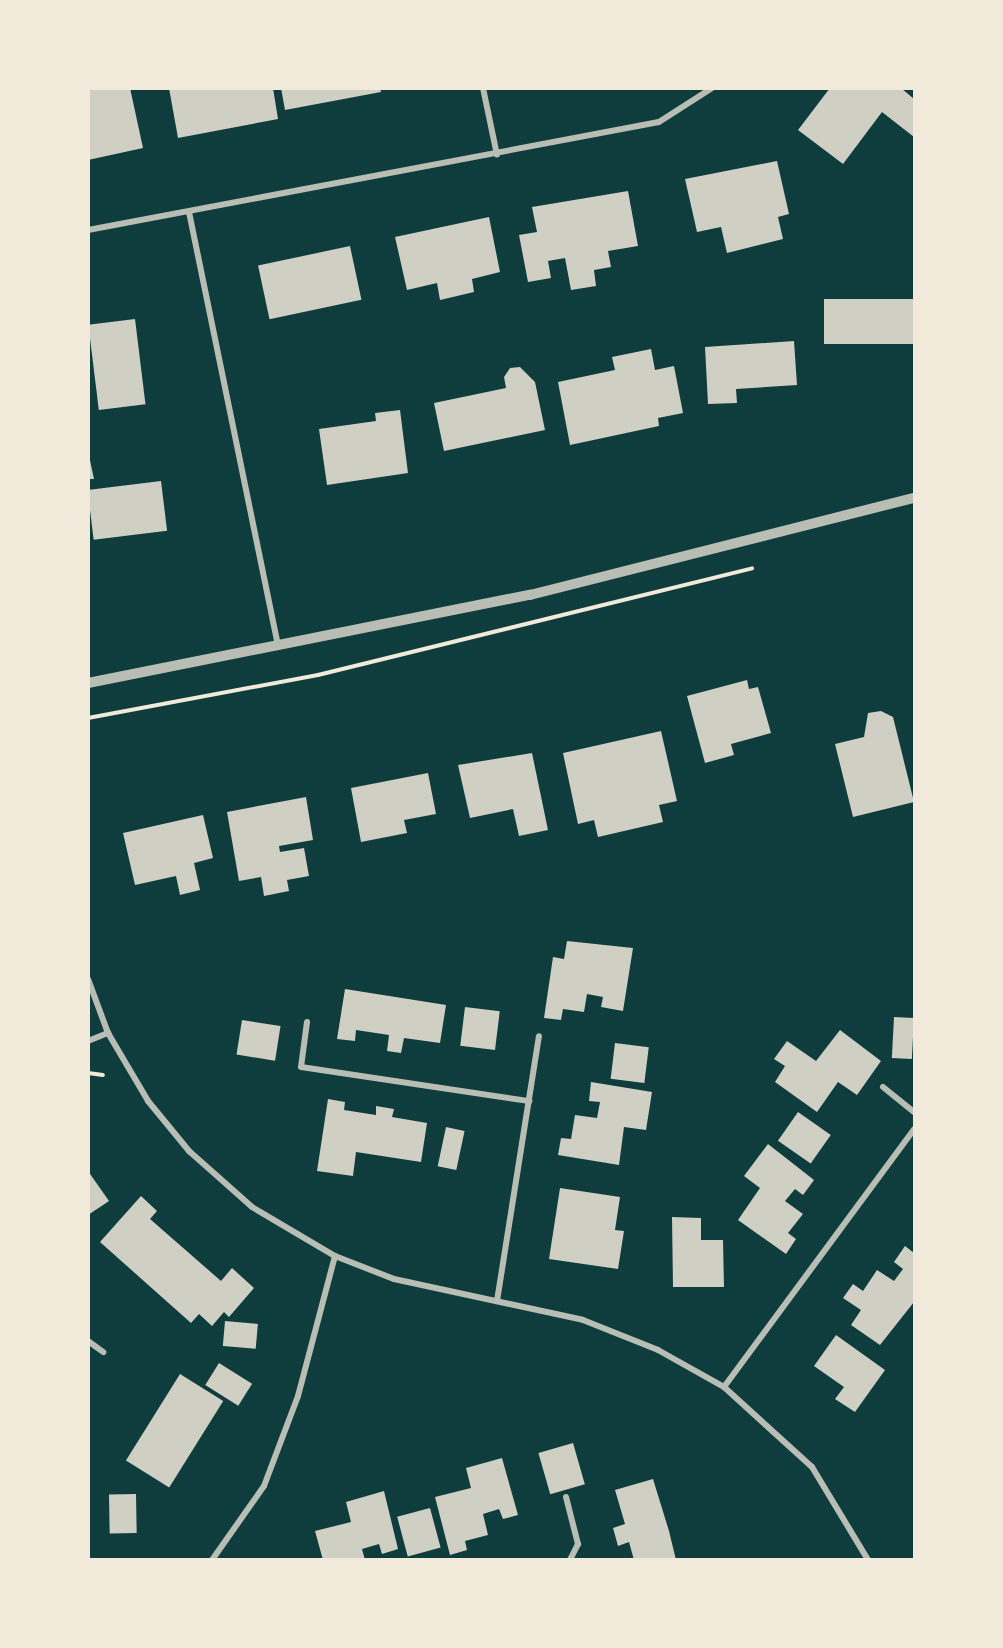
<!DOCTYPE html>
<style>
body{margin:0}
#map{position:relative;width:1003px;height:1648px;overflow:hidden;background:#0f3d3e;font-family:"PT Sans",sans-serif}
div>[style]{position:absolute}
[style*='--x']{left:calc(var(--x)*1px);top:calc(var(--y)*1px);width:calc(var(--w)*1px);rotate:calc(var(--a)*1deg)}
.building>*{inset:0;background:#cfcfc3;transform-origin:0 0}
.path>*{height:4px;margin:-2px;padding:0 2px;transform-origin:2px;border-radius:2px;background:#f1e9da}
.minor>*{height:6px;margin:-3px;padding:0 3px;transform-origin:3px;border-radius:3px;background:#b8beb3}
.tertiary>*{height:10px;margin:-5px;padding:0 5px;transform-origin:5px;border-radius:5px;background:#b8beb3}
span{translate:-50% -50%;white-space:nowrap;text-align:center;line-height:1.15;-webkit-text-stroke:6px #f1e9da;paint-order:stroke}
.frame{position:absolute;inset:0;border:90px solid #f1e9da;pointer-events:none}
</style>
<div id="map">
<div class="building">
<i style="clip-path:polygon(88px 88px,130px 88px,143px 148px,88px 160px)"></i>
<i style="clip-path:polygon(169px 88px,273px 88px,278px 119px,178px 138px)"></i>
<i style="clip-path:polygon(281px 88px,380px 88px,381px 92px,285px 110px)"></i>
<i style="clip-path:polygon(830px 88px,901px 88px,914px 99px,914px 137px,882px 112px,843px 164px,798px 130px)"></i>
<i style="clip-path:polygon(777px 161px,789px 214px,778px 217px,783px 239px,727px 253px,721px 227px,697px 232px,685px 179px)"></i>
<i style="clip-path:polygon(628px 191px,638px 246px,608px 251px,611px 267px,594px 270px,596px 286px,571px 290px,565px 258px,548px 261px,551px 278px,528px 282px,519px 235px,537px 232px,532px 207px)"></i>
<i style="clip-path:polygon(489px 217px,500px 272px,472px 279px,474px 292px,440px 300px,437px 283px,407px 290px,395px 237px)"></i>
<i style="left:350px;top:246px;width:55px;height:94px;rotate:78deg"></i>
<i style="left:914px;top:299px;width:45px;height:90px;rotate:90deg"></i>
<i style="left:135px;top:319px;width:86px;height:47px;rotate:83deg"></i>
<i style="clip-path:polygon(794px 341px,797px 385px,736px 389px,737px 403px,708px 404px,705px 347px)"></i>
<i style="clip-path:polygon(651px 349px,655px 370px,674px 366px,683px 413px,658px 418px,659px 426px,570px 445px,558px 382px,615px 370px,612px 357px)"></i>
<i style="clip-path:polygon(520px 367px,535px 382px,545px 430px,444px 451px,434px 403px,506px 388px,504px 377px,510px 368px)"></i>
<i style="clip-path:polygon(400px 410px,408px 473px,327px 485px,319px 429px,376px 421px,375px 413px)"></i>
<i style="clip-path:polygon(88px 451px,94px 479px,88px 479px)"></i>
<i style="left:161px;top:481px;width:50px;height:74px;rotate:83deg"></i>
<i style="clip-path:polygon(747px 680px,749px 689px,758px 687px,771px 733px,731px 744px,734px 755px,705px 763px,687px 696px)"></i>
<i style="clip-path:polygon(881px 711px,893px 717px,914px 802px,853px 817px,835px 744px,864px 737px,868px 713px)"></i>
<i style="clip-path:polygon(661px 731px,677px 801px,659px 805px,663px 822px,598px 837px,594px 820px,578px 824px,563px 753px)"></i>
<i style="clip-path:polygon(532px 753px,548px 830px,519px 836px,513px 809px,470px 818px,458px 765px)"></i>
<i style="clip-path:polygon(428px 773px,436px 814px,404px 820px,407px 833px,361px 842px,351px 788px)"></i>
<i style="clip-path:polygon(306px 797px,313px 840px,279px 846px,280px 852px,304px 848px,309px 876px,287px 880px,289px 891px,264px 896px,261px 877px,239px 881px,227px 812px)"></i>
<i style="clip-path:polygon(203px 815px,213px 858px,194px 863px,200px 890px,180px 895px,176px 876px,135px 885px,123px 833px)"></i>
<i style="clip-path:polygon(567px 941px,633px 948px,623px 1011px,601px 1007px,603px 997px,587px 994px,584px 1012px,563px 1009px,561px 1020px,544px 1018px,553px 957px,564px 959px)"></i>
<i style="clip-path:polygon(345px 989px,446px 1005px,440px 1043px,404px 1038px,401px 1053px,387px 1051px,389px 1035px,356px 1030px,355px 1041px,337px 1039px)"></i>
<i style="left:465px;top:1007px;width:35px;height:39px;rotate:7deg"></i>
<i style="left:894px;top:1017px;width:20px;height:41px;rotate:3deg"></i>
<i style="left:242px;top:1020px;width:39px;height:35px;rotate:9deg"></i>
<i style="clip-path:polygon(840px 1030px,881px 1061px,857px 1095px,838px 1082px,817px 1112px,775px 1082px,785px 1066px,774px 1059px,787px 1041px,816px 1061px)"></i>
<i style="left:615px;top:1043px;width:34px;height:36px;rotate:7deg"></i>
<i style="clip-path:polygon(591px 1082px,652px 1092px,646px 1130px,624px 1127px,619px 1165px,558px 1155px,561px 1138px,571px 1139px,575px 1115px,597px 1118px,600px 1102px,589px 1101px)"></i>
<i style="clip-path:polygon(328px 1099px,345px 1102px,344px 1110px,376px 1115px,376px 1106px,394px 1109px,392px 1117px,427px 1123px,421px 1162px,356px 1152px,353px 1176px,317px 1171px)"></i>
<i style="left:798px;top:1112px;width:40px;height:35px;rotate:35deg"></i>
<i style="left:446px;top:1127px;width:19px;height:40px;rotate:12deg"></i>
<i style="clip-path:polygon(768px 1144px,814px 1180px,803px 1195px,795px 1189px,785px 1201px,803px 1214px,788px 1233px,796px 1239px,786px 1254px,738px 1220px,760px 1188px,744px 1176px)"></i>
<i style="clip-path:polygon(88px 1171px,109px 1201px,88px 1215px)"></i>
<i style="clip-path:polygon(560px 1188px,620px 1197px,615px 1230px,624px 1231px,618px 1269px,549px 1259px)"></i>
<i style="clip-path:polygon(141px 1196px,157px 1211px,150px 1219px,221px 1281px,232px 1268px,254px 1288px,229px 1317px,224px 1312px,212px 1326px,199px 1314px,191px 1323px,100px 1242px)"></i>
<i style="clip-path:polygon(672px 1217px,701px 1218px,701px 1240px,723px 1240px,724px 1287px,673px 1287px)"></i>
<i style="clip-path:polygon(905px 1246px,914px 1253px,914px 1302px,880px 1345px,851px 1325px,861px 1310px,843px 1298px,853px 1284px,863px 1291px,877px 1270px,894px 1281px,903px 1269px,894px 1262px)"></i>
<i style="left:225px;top:1321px;width:33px;height:25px;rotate:5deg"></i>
<i style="clip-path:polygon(836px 1335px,885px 1370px,855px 1412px,835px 1399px,844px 1387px,814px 1366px)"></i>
<i style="left:219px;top:1363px;width:39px;height:26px;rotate:32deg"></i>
<i style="left:180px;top:1374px;width:51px;height:102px;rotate:32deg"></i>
<i style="left:573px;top:1443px;width:43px;height:36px;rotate:74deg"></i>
<i style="clip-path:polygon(502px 1458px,518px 1515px,503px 1519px,499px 1509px,483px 1514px,488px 1535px,465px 1541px,467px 1550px,450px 1555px,435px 1497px,471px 1488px,466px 1468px)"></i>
<i style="clip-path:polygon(653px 1479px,669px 1531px,676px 1560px,634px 1560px,629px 1542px,618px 1546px,613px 1528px,625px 1524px,615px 1490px)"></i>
<i style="clip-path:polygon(384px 1491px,398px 1549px,382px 1554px,379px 1544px,362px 1549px,365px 1560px,323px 1560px,315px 1531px,351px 1522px,346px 1502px)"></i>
<i style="left:136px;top:1494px;width:39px;height:27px;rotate:89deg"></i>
<i style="left:430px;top:1508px;width:41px;height:34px;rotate:75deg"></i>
</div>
<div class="path">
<i style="--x:88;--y:718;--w:234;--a:-10.6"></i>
<i style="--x:318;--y:675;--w:447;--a:-13.8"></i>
<i style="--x:88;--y:1073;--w:15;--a:8"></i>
</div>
<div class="minor">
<i style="--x:483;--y:88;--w:68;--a:78.2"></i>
<i style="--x:189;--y:212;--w:444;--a:78.4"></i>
<i style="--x:88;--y:230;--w:581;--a:-10.71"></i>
<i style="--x:659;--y:122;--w:63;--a:-32.7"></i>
<i style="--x:88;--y:979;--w:58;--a:69.7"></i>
<i style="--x:108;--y:1033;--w:79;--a:59.5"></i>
<i style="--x:148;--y:1101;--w:65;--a:50.6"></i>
<i style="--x:189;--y:1151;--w:84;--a:41.6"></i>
<i style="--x:252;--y:1207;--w:96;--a:30.6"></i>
<i style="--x:335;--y:1256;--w:63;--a:21.3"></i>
<i style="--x:394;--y:1279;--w:193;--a:12.2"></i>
<i style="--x:583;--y:1320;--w:81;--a:21.8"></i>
<i style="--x:658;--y:1350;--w:76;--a:29.3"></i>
<i style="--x:724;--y:1387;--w:119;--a:42.3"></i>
<i style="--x:812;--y:1467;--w:109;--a:58.9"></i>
<i style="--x:307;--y:1022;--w:45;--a:97.6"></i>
<i style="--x:301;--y:1067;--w:231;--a:8.5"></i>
<i style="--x:88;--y:1041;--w:22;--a:-22"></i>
<i style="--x:883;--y:1087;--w:40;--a:39"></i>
<i style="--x:497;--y:1301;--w:268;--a:-81"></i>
<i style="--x:88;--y:1341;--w:19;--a:36"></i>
<i style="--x:724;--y:1387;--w:320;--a:-53.6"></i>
<i style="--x:566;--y:1497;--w:49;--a:75.7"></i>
<i style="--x:578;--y:1544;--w:18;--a:117"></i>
<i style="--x:212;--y:1560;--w:90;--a:-54.9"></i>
<i style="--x:264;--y:1486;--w:96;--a:-69.3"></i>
<i style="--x:298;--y:1396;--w:145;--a:-75.2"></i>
</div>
<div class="tertiary">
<i style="--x:88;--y:683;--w:451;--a:-11.3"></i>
<i style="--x:530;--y:595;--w:396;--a:-14.2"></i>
</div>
<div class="frame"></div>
</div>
